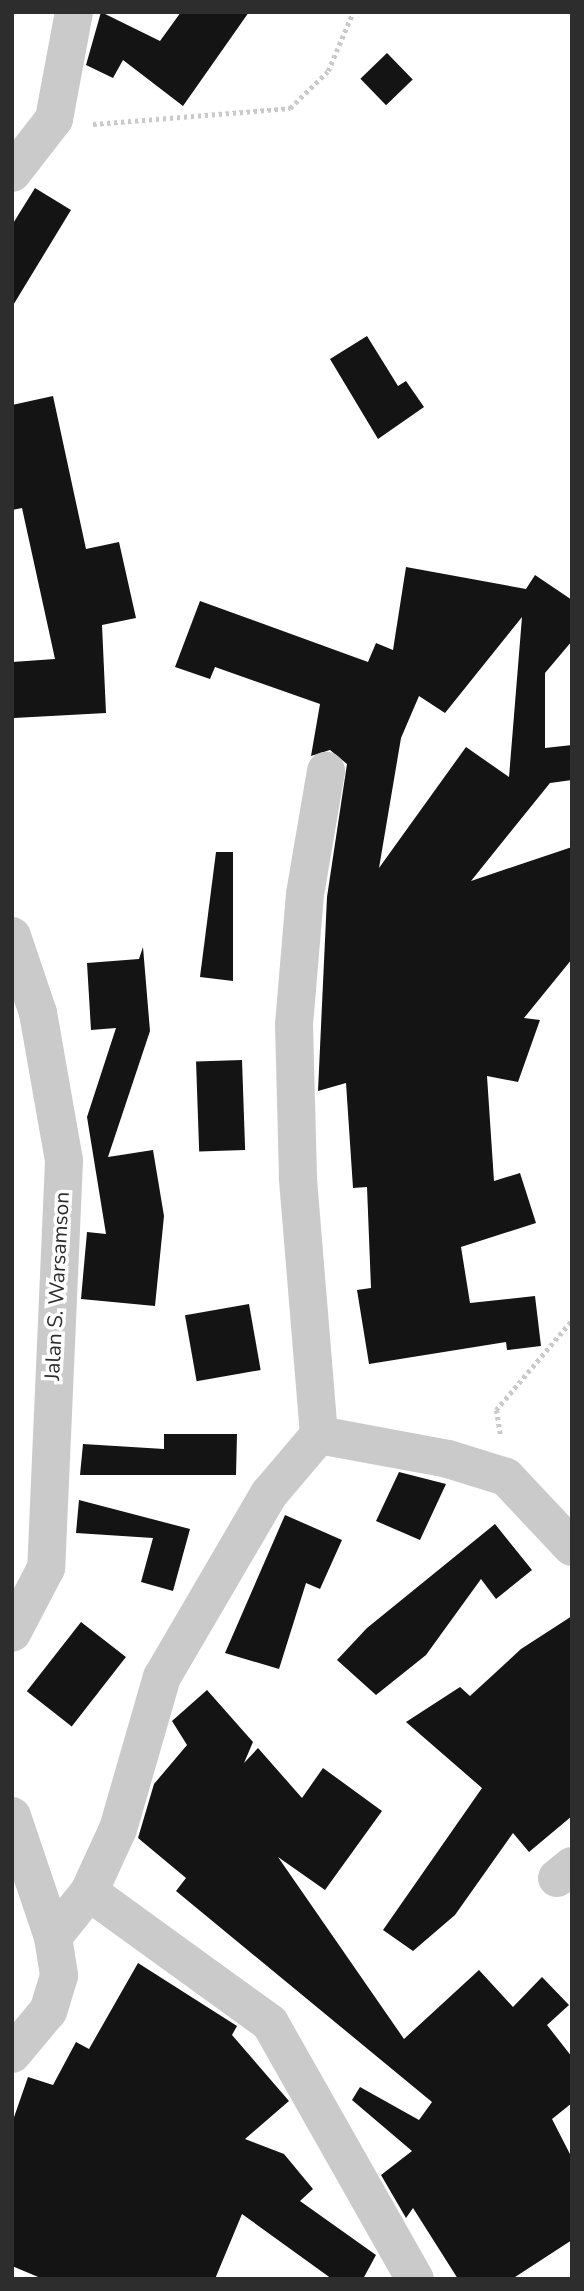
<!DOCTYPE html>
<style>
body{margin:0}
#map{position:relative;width:584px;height:2291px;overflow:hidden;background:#fff;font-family:"Nunito Sans",sans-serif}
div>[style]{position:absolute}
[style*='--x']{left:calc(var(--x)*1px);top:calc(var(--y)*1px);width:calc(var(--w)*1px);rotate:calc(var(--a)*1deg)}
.building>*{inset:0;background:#141414;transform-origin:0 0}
.path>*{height:4.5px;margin-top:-2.25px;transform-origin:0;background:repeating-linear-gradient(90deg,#cacaca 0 3.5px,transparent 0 7px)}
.minor>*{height:38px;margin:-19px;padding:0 19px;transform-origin:19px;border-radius:19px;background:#cacaca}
span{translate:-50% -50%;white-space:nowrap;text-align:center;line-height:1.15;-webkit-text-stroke:7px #fff;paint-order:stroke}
.street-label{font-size:21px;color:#2d2d2d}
.frame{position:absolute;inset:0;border:14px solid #2d2d2d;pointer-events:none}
</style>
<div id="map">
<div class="building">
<i style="clip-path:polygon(101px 12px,160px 41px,181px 12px,249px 12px,183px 106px,123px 60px,113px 78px,86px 65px)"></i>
<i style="left:387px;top:53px;width:37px;height:37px;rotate:46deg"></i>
<i style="clip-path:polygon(35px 188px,71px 210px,12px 307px,12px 225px)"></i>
<i style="clip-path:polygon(367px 336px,398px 386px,406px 381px,424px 407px,378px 439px,330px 359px)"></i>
<i style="clip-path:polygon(53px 396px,86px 549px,119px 542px,136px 618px,102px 625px,106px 713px,14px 718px,12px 662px,55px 659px,22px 508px,12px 510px,12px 405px)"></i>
<i style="clip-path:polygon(evenodd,406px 567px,526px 589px,535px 575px,572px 600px,572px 641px,545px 673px,545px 748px,572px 745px,572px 780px,550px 783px,471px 881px,572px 847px,572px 959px,524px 1018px,540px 1020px,518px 1082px,487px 1076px,494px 1181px,520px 1173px,536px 1223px,461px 1247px,470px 1303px,535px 1296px,541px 1346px,507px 1350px,506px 1342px,369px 1364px,357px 1290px,371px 1288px,367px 1187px,353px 1188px,346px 1083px,318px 1091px,327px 897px,347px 764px,330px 750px,311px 756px,320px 704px,215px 667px,210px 679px,175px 667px,200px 601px,368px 662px,376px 643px,393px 650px,406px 567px,522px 617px,509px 777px,466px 747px,379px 868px,401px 738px,419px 696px,445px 713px,522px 617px)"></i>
<i style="clip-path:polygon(216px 852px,233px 852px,233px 981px,200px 977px)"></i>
<i style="clip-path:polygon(143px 947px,150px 1031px,108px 1157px,153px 1150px,164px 1216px,155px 1306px,81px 1299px,87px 1232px,106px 1234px,87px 1117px,116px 1028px,91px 1030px,87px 963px,139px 959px)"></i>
<i style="left:242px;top:1060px;width:90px;height:46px;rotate:88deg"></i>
<i style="left:249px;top:1304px;width:67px;height:65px;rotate:80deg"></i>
<i style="clip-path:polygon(164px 1434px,237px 1434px,236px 1475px,80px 1475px,83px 1444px,164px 1449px)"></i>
<i style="clip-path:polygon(399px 1472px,446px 1484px,420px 1540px,376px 1521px)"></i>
<i style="clip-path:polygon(79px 1500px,190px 1529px,173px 1591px,141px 1582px,153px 1538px,76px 1533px)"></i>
<i style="clip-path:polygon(285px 1515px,342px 1540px,320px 1589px,306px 1583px,279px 1669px,225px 1653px)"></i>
<i style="clip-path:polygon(495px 1524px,532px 1570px,496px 1599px,481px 1579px,426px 1655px,376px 1695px,337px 1660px,367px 1628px)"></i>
<i style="clip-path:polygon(572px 1616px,572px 1816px,529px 1852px,513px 1833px,455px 1915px,413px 1951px,383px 1930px,482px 1788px,406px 1722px,460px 1687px,470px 1696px,521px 1649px)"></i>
<i style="left:81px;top:1622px;width:57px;height:88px;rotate:38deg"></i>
<i style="clip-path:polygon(207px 1690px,253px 1742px,244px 1763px,258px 1748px,302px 1798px,323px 1768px,382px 1811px,325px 1890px,278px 1857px,404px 2039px,479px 1970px,513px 2007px,542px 1977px,569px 2005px,547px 2025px,572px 2057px,572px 2103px,552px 2119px,572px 2158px,572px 2240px,512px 2279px,458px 2279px,413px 2208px,406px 2218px,381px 2175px,412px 2151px,352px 2100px,360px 2087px,419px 2120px,432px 2102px,176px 1891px,186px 1878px,138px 1838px,154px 1784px,187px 1745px,172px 1721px)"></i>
<i style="clip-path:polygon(138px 1963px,237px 2026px,232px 2035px,289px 2101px,245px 2139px,284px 2154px,313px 2189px,300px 2201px,376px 2255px,363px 2279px,332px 2279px,242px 2214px,215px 2279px,43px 2279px,12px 2266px,12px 2123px,28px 2077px,53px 2085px,76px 2042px,89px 2049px)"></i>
</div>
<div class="path">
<i style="--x:93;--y:124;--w:198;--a:-4.6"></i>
<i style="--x:290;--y:108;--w:53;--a:-44.2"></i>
<i style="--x:328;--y:71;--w:64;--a:-67"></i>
<i style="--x:500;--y:1434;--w:24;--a:-99"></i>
<i style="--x:496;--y:1410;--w:118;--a:-49.8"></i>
</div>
<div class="minor">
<i style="--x:12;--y:173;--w:68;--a:-52.1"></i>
<i style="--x:54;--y:119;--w:109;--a:-79.4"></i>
<i style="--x:12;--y:936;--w:81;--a:71.3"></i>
<i style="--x:38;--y:1013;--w:150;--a:80"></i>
<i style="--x:64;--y:1161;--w:407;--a:92.5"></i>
<i style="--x:46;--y:1568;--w:73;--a:117.6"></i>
<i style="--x:319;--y:1435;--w:131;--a:10.5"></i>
<i style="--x:448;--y:1459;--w:61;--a:17.2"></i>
<i style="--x:506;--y:1477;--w:96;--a:46.7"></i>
<i style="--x:12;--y:1816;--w:128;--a:71.3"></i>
<i style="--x:53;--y:1937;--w:39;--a:81"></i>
<i style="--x:59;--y:1976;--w:37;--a:107"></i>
<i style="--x:48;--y:2011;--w:56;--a:129.9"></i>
<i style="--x:557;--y:1878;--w:19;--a:-39"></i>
<i style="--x:89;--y:1892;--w:223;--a:35.9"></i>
<i style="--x:270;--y:2023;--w:294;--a:60.5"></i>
<i style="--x:53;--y:1937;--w:58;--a:-51.3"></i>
<i style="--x:89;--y:1892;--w:69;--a:-65.3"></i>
<i style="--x:118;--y:1829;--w:158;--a:-73.9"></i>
<i style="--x:162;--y:1677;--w:212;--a:-59.7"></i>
<i style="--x:269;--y:1494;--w:77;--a:-49.7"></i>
<i style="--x:319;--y:1435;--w:259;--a:-94.7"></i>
<i style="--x:298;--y:1177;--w:152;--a:-91.5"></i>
<i style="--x:294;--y:1025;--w:131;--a:-85.2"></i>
<i style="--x:305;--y:894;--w:125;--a:-80.3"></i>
</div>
<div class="street-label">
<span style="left:57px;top:1286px;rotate:-87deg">Jalan S. Warsamson</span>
</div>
<div class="frame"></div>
</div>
